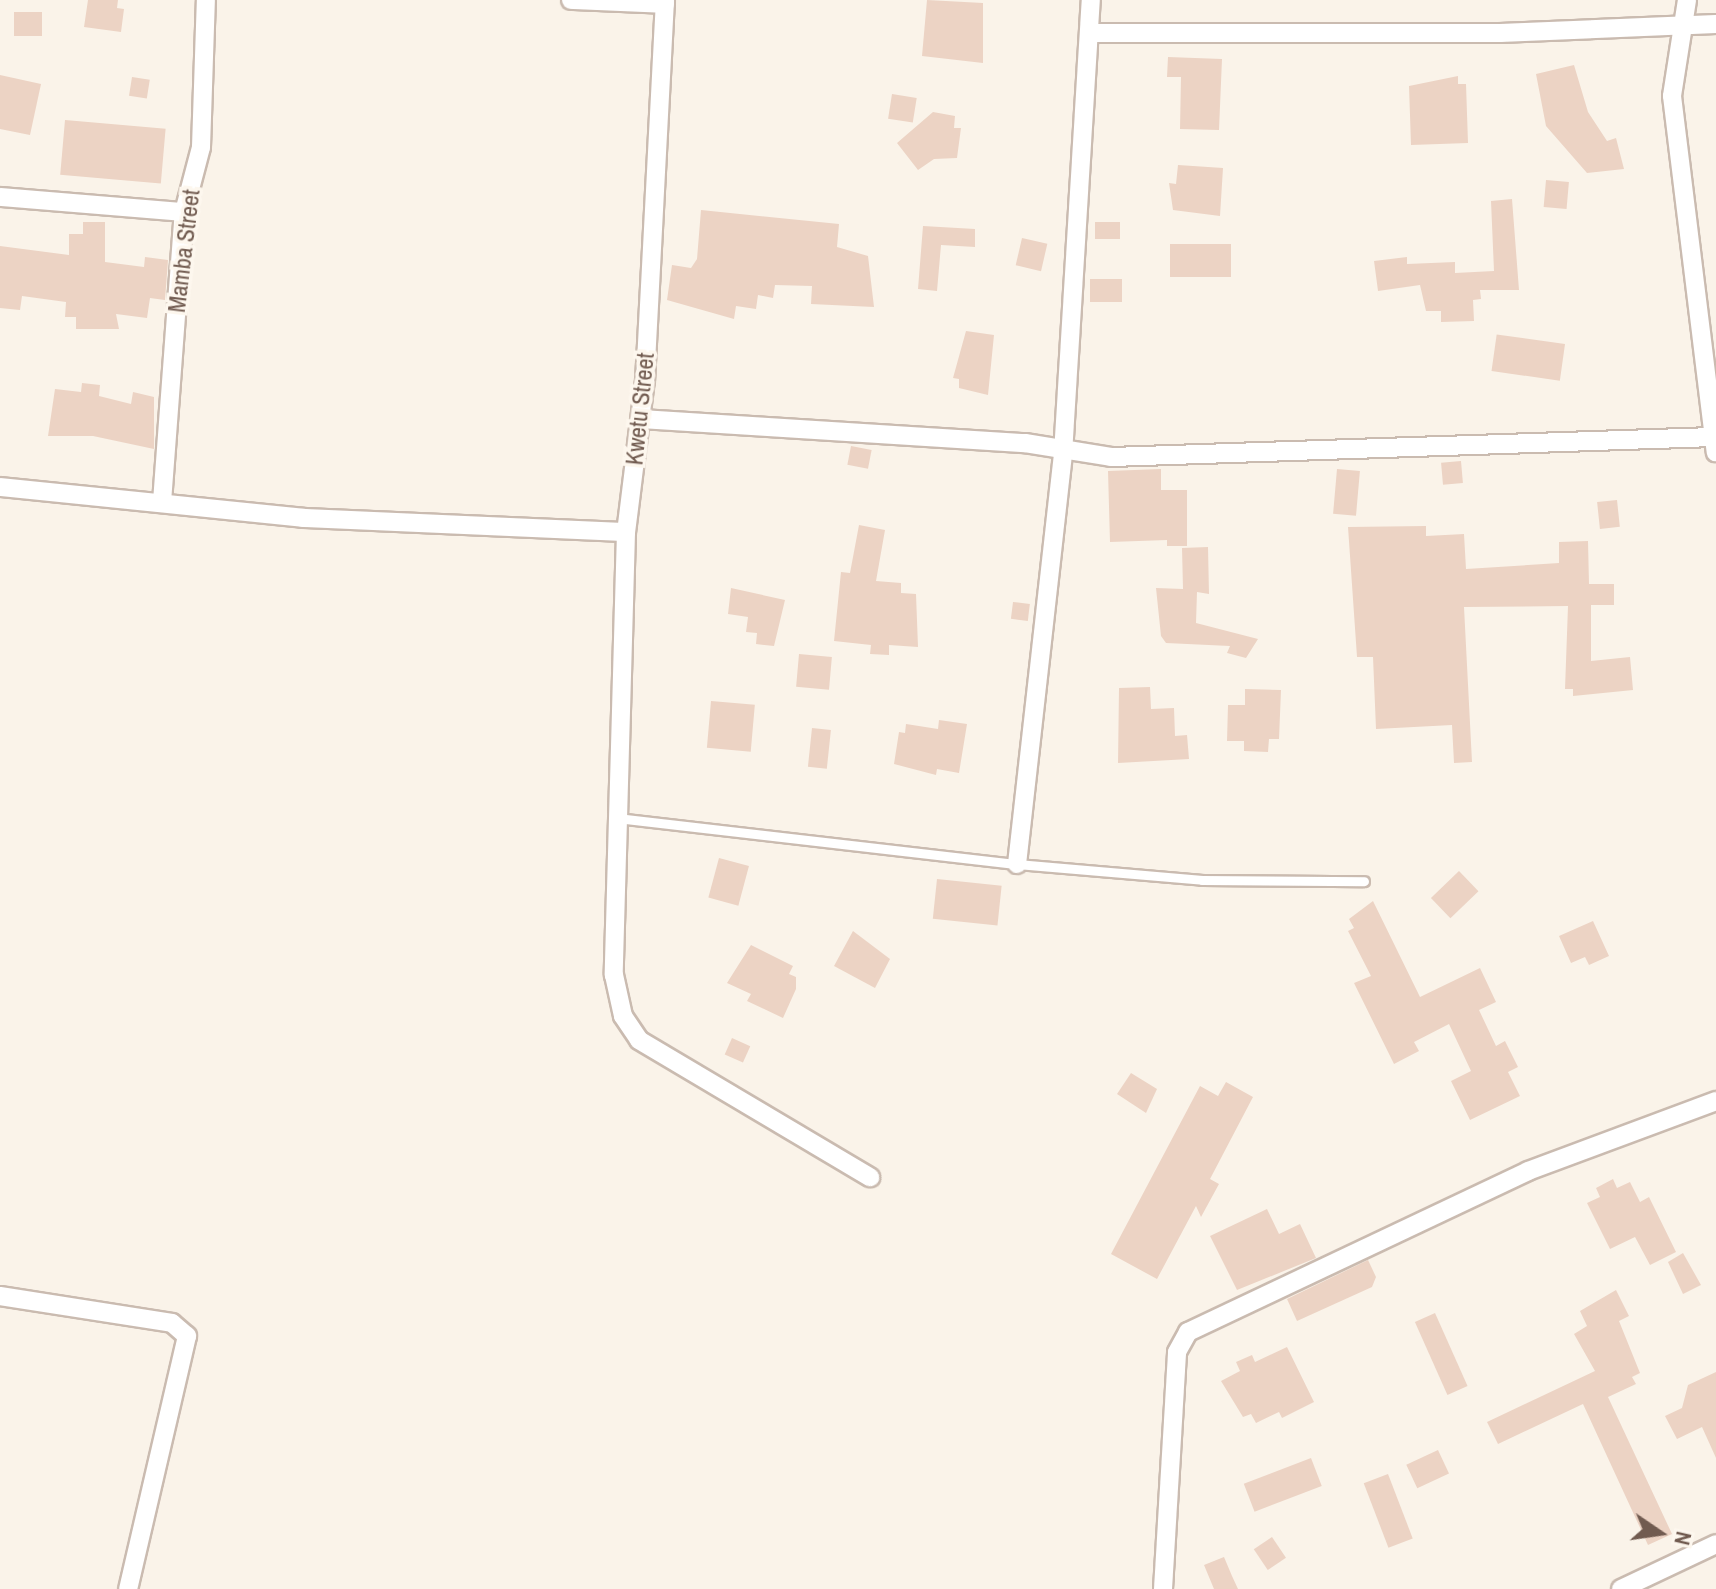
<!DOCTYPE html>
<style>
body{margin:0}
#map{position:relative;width:1716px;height:1589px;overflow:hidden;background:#faf3e9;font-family:"Archivo Narrow",sans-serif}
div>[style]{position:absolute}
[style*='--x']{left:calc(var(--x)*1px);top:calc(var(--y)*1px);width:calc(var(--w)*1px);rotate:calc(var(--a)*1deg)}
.building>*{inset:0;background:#ecd3c4;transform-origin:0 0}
.roads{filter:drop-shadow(2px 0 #cabbb0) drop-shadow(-2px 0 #cabbb0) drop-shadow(0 2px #cabbb0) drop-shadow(0 -2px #cabbb0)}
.service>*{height:9px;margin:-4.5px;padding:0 4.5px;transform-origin:4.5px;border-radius:4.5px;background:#fff}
.minor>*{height:18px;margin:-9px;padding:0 9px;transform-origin:9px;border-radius:9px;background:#fff}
span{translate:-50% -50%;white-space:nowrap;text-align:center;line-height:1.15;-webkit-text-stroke:7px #fdf7ee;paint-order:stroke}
.street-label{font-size:24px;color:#715b50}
.north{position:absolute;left:1620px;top:1493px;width:80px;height:80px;-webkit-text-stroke:6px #fdf7ee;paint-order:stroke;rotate:103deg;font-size:22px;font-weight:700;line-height:32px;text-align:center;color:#715b50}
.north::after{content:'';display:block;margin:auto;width:28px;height:36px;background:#715b50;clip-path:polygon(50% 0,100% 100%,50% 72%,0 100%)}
</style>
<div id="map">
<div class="building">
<i style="clip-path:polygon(88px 0,118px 0,117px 8px,124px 9px,121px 32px,84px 27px)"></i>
<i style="clip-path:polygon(927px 0,983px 3px,983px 63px,922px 56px)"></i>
<i style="left:14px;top:12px;width:28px;height:24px"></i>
<i style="clip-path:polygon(1168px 57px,1222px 59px,1219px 130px,1180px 129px,1181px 77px,1167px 77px)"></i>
<i style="clip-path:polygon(1574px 65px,1588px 112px,1607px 141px,1616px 138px,1624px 169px,1587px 173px,1546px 126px,1536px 74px)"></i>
<i style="clip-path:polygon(0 75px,41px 84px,30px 135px,0 129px)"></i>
<i style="clip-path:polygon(1458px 76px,1458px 84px,1466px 84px,1468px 143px,1411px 145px,1409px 86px)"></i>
<i style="left:132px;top:77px;width:18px;height:19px;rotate:9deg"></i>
<i style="left:892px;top:94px;width:25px;height:25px;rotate:9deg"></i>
<i style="clip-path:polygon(933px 112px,955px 116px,954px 128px,961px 128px,957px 158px,934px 159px,918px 170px,897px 143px)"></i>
<i style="left:65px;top:120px;width:101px;height:55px;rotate:5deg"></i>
<i style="clip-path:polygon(1178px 165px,1223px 168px,1220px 216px,1173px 210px,1169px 183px,1176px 184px)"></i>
<i style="left:1546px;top:180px;width:23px;height:27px;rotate:5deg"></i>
<i style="clip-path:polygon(1512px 199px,1519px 290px,1480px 290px,1481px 299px,1473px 300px,1474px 321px,1441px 322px,1441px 311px,1426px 311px,1420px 285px,1378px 291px,1374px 261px,1407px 257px,1407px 264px,1455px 262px,1455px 273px,1494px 271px,1491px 201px)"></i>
<i style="clip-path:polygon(701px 210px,839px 224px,837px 247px,868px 256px,874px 307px,811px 304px,812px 286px,775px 285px,773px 298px,758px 295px,756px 309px,736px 306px,734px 319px,667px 300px,672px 265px,691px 268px,697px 259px)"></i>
<i style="clip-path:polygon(83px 222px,105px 222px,105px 262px,144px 267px,145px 257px,168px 260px,165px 300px,150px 298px,147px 318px,116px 314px,119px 329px,76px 329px,76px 317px,65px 317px,66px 302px,22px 296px,20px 310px,0 308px,0 246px,69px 255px,69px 234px,83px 234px)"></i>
<i style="left:1095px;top:222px;width:25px;height:17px"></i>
<i style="clip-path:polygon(923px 226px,975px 229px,975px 247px,941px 245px,937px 291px,918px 289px)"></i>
<i style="left:1022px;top:238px;width:26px;height:28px;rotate:13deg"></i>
<i style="left:1170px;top:244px;width:61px;height:33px"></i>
<i style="left:1090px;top:279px;width:32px;height:23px"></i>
<i style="clip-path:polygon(966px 331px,994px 335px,988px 395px,959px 388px,959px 379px,953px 378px)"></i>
<i style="left:1565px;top:344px;width:37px;height:69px;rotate:98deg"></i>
<i style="clip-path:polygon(82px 383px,100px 385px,99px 396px,131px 404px,133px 392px,154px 397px,154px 449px,93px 436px,48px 436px,55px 389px,81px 392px)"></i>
<i style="left:851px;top:446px;width:21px;height:19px;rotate:11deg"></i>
<i style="left:1461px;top:461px;width:22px;height:20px;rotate:85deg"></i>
<i style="clip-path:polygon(1161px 469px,1161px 490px,1187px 490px,1187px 546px,1167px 546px,1167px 540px,1110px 542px,1108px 471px)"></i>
<i style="left:1337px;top:469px;width:23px;height:45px;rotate:5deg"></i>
<i style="left:1617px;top:500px;width:27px;height:20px;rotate:84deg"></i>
<i style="clip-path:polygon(859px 525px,885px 530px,876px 581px,901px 583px,901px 593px,916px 594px,918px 647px,889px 645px,889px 655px,870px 654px,871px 645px,834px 641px,841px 572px,850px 573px)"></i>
<i style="clip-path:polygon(1426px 526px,1426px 536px,1464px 534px,1466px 569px,1559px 563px,1559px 542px,1588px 541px,1589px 584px,1614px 584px,1614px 605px,1591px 605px,1591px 661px,1630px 657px,1633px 690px,1573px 696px,1573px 689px,1565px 689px,1568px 606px,1464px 607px,1472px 762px,1454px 763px,1452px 725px,1376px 729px,1373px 657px,1357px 657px,1348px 527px)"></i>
<i style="clip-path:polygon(1208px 547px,1209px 594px,1197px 592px,1196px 623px,1258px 639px,1246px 658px,1227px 653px,1230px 646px,1166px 643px,1161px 636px,1156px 588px,1183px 589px,1182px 548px)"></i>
<i style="clip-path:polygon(731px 588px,785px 600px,774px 646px,756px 644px,757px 633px,746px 632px,748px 617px,728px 614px)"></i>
<i style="left:1013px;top:602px;width:17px;height:17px;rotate:7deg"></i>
<i style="left:799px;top:654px;width:33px;height:33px;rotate:5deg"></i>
<i style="clip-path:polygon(1150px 687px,1151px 709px,1174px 708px,1175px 736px,1187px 735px,1189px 759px,1118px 763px,1119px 688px)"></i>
<i style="clip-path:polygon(1245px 689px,1281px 690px,1279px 739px,1269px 739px,1268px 752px,1244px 751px,1244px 741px,1227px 741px,1228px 705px,1245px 705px)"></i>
<i style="left:711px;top:701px;width:44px;height:47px;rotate:5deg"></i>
<i style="clip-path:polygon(939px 720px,967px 724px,959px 773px,937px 769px,936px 775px,894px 764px,899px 732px,905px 733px,906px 724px,938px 729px)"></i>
<i style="left:812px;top:728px;width:19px;height:39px;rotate:6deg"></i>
<i style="left:719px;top:858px;width:31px;height:41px;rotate:15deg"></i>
<i style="left:1459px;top:871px;width:28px;height:39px;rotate:46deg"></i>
<i style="left:937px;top:879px;width:65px;height:40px;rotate:6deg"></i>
<i style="clip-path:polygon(1373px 901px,1420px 997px,1480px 968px,1496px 1002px,1479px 1010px,1496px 1046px,1505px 1041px,1518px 1067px,1508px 1072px,1520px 1096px,1470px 1120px,1451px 1081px,1471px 1071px,1449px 1024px,1414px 1042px,1419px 1051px,1394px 1064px,1354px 983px,1371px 976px,1348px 931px,1354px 928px,1349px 919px)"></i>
<i style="clip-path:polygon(1593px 921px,1609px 956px,1589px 965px,1585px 957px,1571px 963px,1559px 936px)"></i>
<i style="clip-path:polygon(853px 931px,890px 959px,875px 988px,834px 966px)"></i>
<i style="clip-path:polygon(751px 945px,793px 966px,789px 974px,796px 977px,796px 989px,783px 1018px,747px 1001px,751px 994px,727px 983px)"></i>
<i style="left:732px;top:1038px;width:20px;height:18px;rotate:24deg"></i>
<i style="clip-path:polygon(1131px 1073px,1157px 1089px,1146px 1113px,1117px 1094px)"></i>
<i style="clip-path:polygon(1226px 1082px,1253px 1097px,1210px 1179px,1219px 1184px,1201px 1217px,1196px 1206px,1157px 1279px,1111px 1254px,1200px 1086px,1218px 1096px)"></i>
<i style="clip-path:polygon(1613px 1179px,1617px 1188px,1630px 1182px,1640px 1202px,1649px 1197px,1676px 1252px,1650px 1265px,1635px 1237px,1610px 1249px,1587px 1203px,1600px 1197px,1596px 1188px)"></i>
<i style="clip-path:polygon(1267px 1209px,1279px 1234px,1300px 1224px,1316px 1258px,1237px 1290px,1210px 1236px)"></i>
<i style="clip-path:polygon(1683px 1253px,1701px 1285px,1683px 1294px,1668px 1262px)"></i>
<i style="clip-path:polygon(1368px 1260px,1376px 1277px,1372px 1287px,1297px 1321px,1287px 1299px)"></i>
<i style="clip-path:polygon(1616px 1290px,1629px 1316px,1619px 1321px,1640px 1373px,1632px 1377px,1636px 1384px,1608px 1397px,1672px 1534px,1648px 1545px,1583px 1404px,1498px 1444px,1487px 1422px,1595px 1371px,1574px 1334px,1587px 1326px,1580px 1311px)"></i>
<i style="left:1435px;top:1313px;width:80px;height:22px;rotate:66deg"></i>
<i style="clip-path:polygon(1287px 1347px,1314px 1402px,1282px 1418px,1279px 1412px,1256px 1423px,1251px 1414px,1243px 1417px,1221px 1381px,1240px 1371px,1236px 1362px,1252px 1355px,1255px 1362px)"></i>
<i style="clip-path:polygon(1716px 1372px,1716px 1458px,1702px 1427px,1677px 1439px,1665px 1416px,1682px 1408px,1688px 1385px)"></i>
<i style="left:1438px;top:1450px;width:26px;height:35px;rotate:65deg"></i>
<i style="left:1311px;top:1458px;width:30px;height:72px;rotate:69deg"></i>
<i style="left:1388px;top:1474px;width:69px;height:26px;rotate:69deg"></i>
<i style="left:1272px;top:1537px;width:25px;height:22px;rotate:56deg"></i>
<i style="clip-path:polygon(1224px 1557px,1232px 1576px,1238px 1589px,1214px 1589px,1204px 1565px)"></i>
</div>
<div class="roads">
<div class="service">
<i style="--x:617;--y:818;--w:403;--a:6.6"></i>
<i style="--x:1017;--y:864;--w:186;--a:4.9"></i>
<i style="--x:1202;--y:880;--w:162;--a:0.4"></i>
</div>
<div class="minor">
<i style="--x:571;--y:0;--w:94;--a:2.4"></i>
<i style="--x:665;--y:0;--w:381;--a:93"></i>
<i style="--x:645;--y:380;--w:153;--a:97.1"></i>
<i style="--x:626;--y:532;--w:443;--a:91.6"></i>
<i style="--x:614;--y:975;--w:42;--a:77.6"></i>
<i style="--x:623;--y:1016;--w:29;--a:56"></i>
<i style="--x:639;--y:1040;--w:269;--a:30.7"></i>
<i style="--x:1687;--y:0;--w:97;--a:98.9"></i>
<i style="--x:1672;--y:96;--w:359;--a:83"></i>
<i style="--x:1089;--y:33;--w:411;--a:0"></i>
<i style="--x:1500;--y:33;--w:216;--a:-2.4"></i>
<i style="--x:0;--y:197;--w:185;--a:4.7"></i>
<i style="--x:641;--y:419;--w:385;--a:3.6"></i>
<i style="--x:1025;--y:443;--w:87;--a:9.2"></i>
<i style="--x:1111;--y:457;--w:603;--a:-1.9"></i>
<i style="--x:0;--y:487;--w:305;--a:5.8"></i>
<i style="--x:303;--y:518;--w:323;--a:2.5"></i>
<i style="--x:162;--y:502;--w:291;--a:-85.7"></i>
<i style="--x:184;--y:212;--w:67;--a:-75.3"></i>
<i style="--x:201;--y:147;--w:147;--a:-88.1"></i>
<i style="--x:1017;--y:864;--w:413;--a:-83.6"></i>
<i style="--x:1063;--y:454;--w:455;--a:-86.5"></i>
<i style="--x:0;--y:1296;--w:174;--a:8.9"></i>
<i style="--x:172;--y:1323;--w:20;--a:41"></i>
<i style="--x:187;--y:1336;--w:260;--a:103.1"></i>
<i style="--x:1163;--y:1589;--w:237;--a:-86.6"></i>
<i style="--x:1177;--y:1352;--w:23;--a:-61"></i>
<i style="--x:1188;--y:1332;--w:376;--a:-25.3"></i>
<i style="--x:1528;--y:1171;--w:201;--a:-20.4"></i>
<i style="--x:1621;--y:1589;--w:105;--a:-25.3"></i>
</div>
</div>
<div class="street-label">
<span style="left:184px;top:251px;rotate:-83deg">Mamba Street</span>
<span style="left:640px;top:409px;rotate:-84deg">Kwetu Street</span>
</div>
<div class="north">N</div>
</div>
